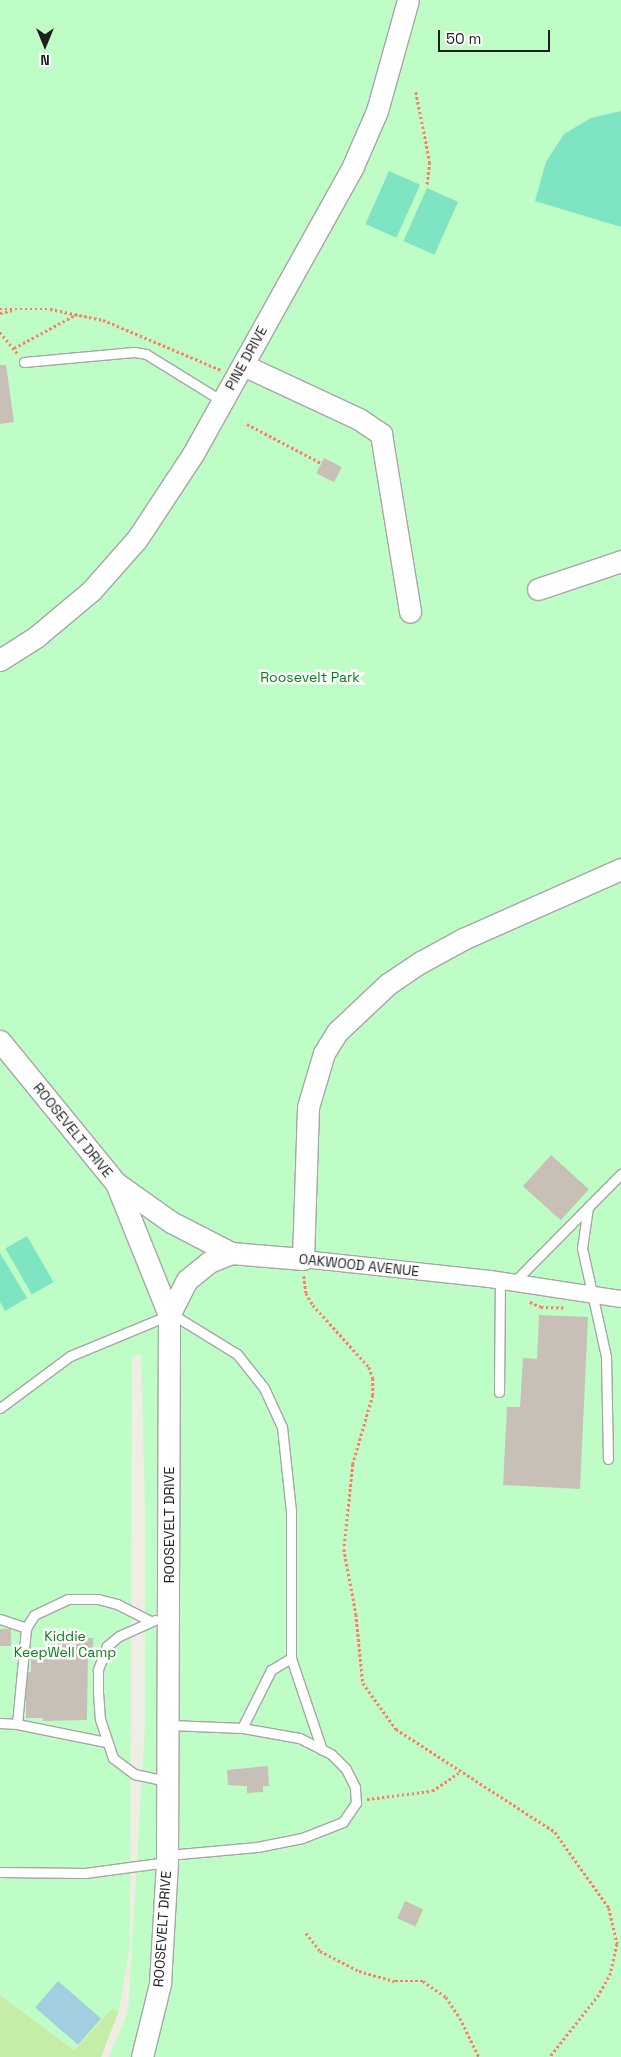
<!DOCTYPE html>
<style>
body{margin:0}
#map{position:relative;width:621px;height:2057px;overflow:hidden;background:#f0ede4;font-family:"Space Grotesk",sans-serif}
div>[style]{position:absolute}
[style*='--x']{left:calc(var(--x)*1px);top:calc(var(--y)*1px);width:calc(var(--w)*1px);rotate:calc(var(--a)*1deg)}
.grass>*{inset:0;background:#c6eda7}
.park>*{inset:0;background:#bffdc7}
.pitch>*{inset:0;background:#7ee4c1;transform-origin:0 0}
.water>*{inset:0;background:#a2cfe0;transform-origin:0 0}
.building>*{inset:0;background:#c8bfb7;transform-origin:0 0}
.path>*{height:2.5px;margin-top:-1.25px;transform-origin:0;background:repeating-linear-gradient(90deg,#ff7d66 0 2.5px,transparent 0 5px)}
.roads{filter:drop-shadow(1px 0 #a6a6a6) drop-shadow(-1px 0 #a6a6a6) drop-shadow(0 1px #a6a6a6) drop-shadow(0 -1px #a6a6a6)}
.service>*{height:9px;margin:-4.5px;padding:0 4.5px;transform-origin:4.5px;border-radius:4.5px;background:#fff}
.minor>*{height:16px;margin:-8px;padding:0 8px;transform-origin:8px;border-radius:8px;background:#fff}
.tertiary>*{height:21px;margin:-10.5px;padding:0 10.5px;transform-origin:10.5px;border-radius:10.5px;background:#fff}
span{translate:-50% -50%;white-space:nowrap;text-align:center;line-height:1.15;-webkit-text-stroke:5px #fff;paint-order:stroke}
.street-label{font-size:14px;color:#1f1f1f}
.park-label{font-size:14px;color:#058416}
.north{position:absolute;left:20px;top:20px;width:50px;height:50px;-webkit-text-stroke:4px #fff;paint-order:stroke;rotate:180deg;font-size:14px;font-weight:700;line-height:20px;text-align:center;color:#1f1f1f}
.north::after{content:'';display:block;margin:auto;width:18px;height:22px;background:#1f1f1f;clip-path:polygon(50% 0,100% 100%,50% 72%,0 100%)}
.scale{position:absolute;left:438px;top:30px;width:112px;height:22px;box-sizing:border-box;border:2px solid #1f1f1f;border-top:0;padding-left:6px;font-size:15px;line-height:18px;white-space:nowrap;color:#1f1f1f;-webkit-text-stroke:4px #fff;paint-order:stroke}
</style>
<div id="map">
<div class="grass">
<i style="clip-path:polygon(0 1995px,74px 2050px,112px 2009px,119px 2011px,101px 2057px,0 2057px)"></i>
</div>
<div class="park">
<i style="clip-path:polygon(0 0,621px 0,621px 2057px,109px 2057px,128px 2012px,145px 1726px,145px 1508px,141px 1354px,132px 1357px,130px 1945px,119px 2011px,112px 2009px,74px 2050px,0 1995px)"></i>
</div>
<div class="pitch">
<i style="clip-path:polygon(621px 111px,621px 227px,535px 201px,546px 162px,564px 134px,591px 118px)"></i>
<i style="left:389px;top:171px;width:34px;height:58px;rotate:24deg"></i>
<i style="left:427px;top:188px;width:34px;height:58px;rotate:24deg"></i>
<i style="left:27px;top:1236px;width:53px;height:25px;rotate:60deg"></i>
<i style="clip-path:polygon(0 1253px,27px 1298px,5px 1311px,0 1302px)"></i>
</div>
<div class="water">
<i style="left:58px;top:1981px;width:57px;height:35px;rotate:41deg"></i>
</div>
<div class="building">
<i style="clip-path:polygon(0 365px,6px 365px,14px 422px,0 424px)"></i>
<i style="left:324px;top:458px;width:20px;height:17px;rotate:27deg"></i>
<i style="left:551px;top:1155px;width:51px;height:42px;rotate:42deg"></i>
<i style="clip-path:polygon(539px 1315px,588px 1317px,580px 1489px,503px 1485px,507px 1407px,520px 1407px,523px 1358px,537px 1359px)"></i>
<i style="left:0;top:1629px;width:11px;height:17px"></i>
<i style="clip-path:polygon(48px 1638px,93px 1638px,93px 1649px,88px 1649px,87px 1720px,43px 1721px,43px 1718px,26px 1718px,26px 1672px,31px 1672px,31px 1651px,48px 1651px)"></i>
<i style="clip-path:polygon(268px 1766px,269px 1786px,263px 1786px,263px 1792px,247px 1793px,247px 1786px,228px 1785px,227px 1770px)"></i>
<i style="left:405px;top:1901px;width:20px;height:19px;rotate:24deg"></i>
</div>
<div class="path">
<i style="--x:416;--y:92;--w:71;--a:78.7"></i>
<i style="--x:430;--y:162;--w:23;--a:97"></i>
<i style="--x:0;--y:309;--w:50;--a:0"></i>
<i style="--x:50;--y:309;--w:54;--a:11.7"></i>
<i style="--x:103;--y:320;--w:128;--a:23"></i>
<i style="--x:0;--y:313;--w:13;--a:-13"></i>
<i style="--x:0;--y:332;--w:28;--a:51"></i>
<i style="--x:14;--y:348;--w:72;--a:-28.4"></i>
<i style="--x:247;--y:424;--w:84;--a:27.8"></i>
<i style="--x:304;--y:1276;--w:17;--a:83"></i>
<i style="--x:306;--y:1293;--w:14;--a:60"></i>
<i style="--x:313;--y:1305;--w:84;--a:47.9"></i>
<i style="--x:369;--y:1367;--w:12;--a:70"></i>
<i style="--x:373;--y:1378;--w:17;--a:90"></i>
<i style="--x:373;--y:1395;--w:72;--a:106.2"></i>
<i style="--x:353;--y:1464;--w:85;--a:96"></i>
<i style="--x:344;--y:1549;--w:66;--a:79.5"></i>
<i style="--x:356;--y:1614;--w:69;--a:84.2"></i>
<i style="--x:363;--y:1683;--w:57;--a:54.3"></i>
<i style="--x:396;--y:1729;--w:189;--a:32.9"></i>
<i style="--x:555;--y:1832;--w:93;--a:54.6"></i>
<i style="--x:609;--y:1908;--w:37;--a:77"></i>
<i style="--x:617;--y:1944;--w:30;--a:102"></i>
<i style="--x:611;--y:1973;--w:25;--a:119"></i>
<i style="--x:599;--y:1995;--w:79;--a:128.3"></i>
<i style="--x:530;--y:1302;--w:12;--a:24"></i>
<i style="--x:541;--y:1307;--w:25;--a:2"></i>
<i style="--x:367;--y:1799;--w:65;--a:-7"></i>
<i style="--x:432;--y:1791;--w:32;--a:-34"></i>
<i style="--x:306;--y:1933;--w:23;--a:52"></i>
<i style="--x:320;--y:1951;--w:44;--a:27.1"></i>
<i style="--x:359;--y:1971;--w:37;--a:16"></i>
<i style="--x:395;--y:1981;--w:28;--a:0"></i>
<i style="--x:423;--y:1981;--w:28;--a:35"></i>
<i style="--x:446;--y:1997;--w:25;--a:56"></i>
<i style="--x:460;--y:2018;--w:43;--a:64"></i>
</div>
<div class="roads">
<div class="service">
<i style="--x:24;--y:362;--w:110;--a:-5.2"></i>
<i style="--x:134;--y:352;--w:12;--a:9"></i>
<i style="--x:146;--y:354;--w:89;--a:31.7"></i>
<i style="--x:588;--y:1207;--w:41;--a:98.3"></i>
<i style="--x:582;--y:1248;--w:111;--a:77.5"></i>
<i style="--x:606;--y:1356;--w:103;--a:88.9"></i>
<i style="--x:514;--y:1282;--w:152;--a:-45.3"></i>
<i style="--x:499;--y:1392;--w:112;--a:-89.5"></i>
<i style="--x:0;--y:1408;--w:87;--a:-36.6"></i>
<i style="--x:70;--y:1356;--w:107;--a:-22.5"></i>
<i style="--x:169;--y:1315;--w:12;--a:20"></i>
<i style="--x:180;--y:1319;--w:67;--a:31.6"></i>
<i style="--x:237;--y:1354;--w:43;--a:51.5"></i>
<i style="--x:264;--y:1388;--w:43;--a:65.2"></i>
<i style="--x:282;--y:1427;--w:84;--a:83.9"></i>
<i style="--x:291;--y:1511;--w:147;--a:90"></i>
<i style="--x:291;--y:1658;--w:97;--a:71.4"></i>
<i style="--x:0;--y:1619;--w:28;--a:19"></i>
<i style="--x:155;--y:1620;--w:39;--a:156"></i>
<i style="--x:119;--y:1636;--w:16;--a:140"></i>
<i style="--x:107;--y:1646;--w:26;--a:111"></i>
<i style="--x:98;--y:1670;--w:22;--a:90"></i>
<i style="--x:98;--y:1692;--w:27;--a:86"></i>
<i style="--x:100;--y:1719;--w:41;--a:71.6"></i>
<i style="--x:113;--y:1758;--w:26;--a:37"></i>
<i style="--x:134;--y:1774;--w:35;--a:12"></i>
<i style="--x:0;--y:1723;--w:17;--a:3"></i>
<i style="--x:242;--y:1728;--w:65;--a:-63.4"></i>
<i style="--x:271;--y:1670;--w:23;--a:-31"></i>
<i style="--x:106;--y:1742;--w:91;--a:-168.6"></i>
<i style="--x:17;--y:1724;--w:96;--a:-84.6"></i>
<i style="--x:26;--y:1628;--w:15;--a:-58"></i>
<i style="--x:34;--y:1615;--w:38;--a:-25"></i>
<i style="--x:68;--y:1599;--w:30;--a:0"></i>
<i style="--x:98;--y:1599;--w:20;--a:15"></i>
<i style="--x:117;--y:1604;--w:38;--a:27"></i>
<i style="--x:168;--y:1855;--w:89;--a:-5.1"></i>
<i style="--x:257;--y:1847;--w:46;--a:-11.3"></i>
<i style="--x:302;--y:1838;--w:44;--a:-21.3"></i>
<i style="--x:343;--y:1822;--w:23;--a:-56"></i>
<i style="--x:356;--y:1803;--w:16;--a:-94"></i>
<i style="--x:355;--y:1787;--w:20;--a:-117"></i>
<i style="--x:346;--y:1769;--w:21;--a:-135"></i>
<i style="--x:331;--y:1754;--w:36;--a:-153"></i>
<i style="--x:299;--y:1738;--w:58;--a:-170"></i>
<i style="--x:242;--y:1728;--w:72;--a:-177.6"></i>
<i style="--x:0;--y:1872;--w:85;--a:0.7"></i>
<i style="--x:85;--y:1873;--w:83;--a:-7.6"></i>
</div>
<div class="minor">
<i style="--x:303;--y:1259;--w:188;--a:6.1"></i>
<i style="--x:490;--y:1279;--w:133;--a:8.7"></i>
</div>
<div class="tertiary">
<i style="--x:243;--y:365;--w:128;--a:25"></i>
<i style="--x:359;--y:419;--w:27;--a:34"></i>
<i style="--x:381;--y:434;--w:180;--a:80.7"></i>
<i style="--x:538;--y:589;--w:88;--a:-18.6"></i>
<i style="--x:0;--y:660;--w:43;--a:-32.6"></i>
<i style="--x:36;--y:637;--w:72;--a:-39.9"></i>
<i style="--x:91;--y:591;--w:69;--a:-48.5"></i>
<i style="--x:137;--y:539;--w:102;--a:-56.6"></i>
<i style="--x:193;--y:454;--w:329;--a:-60.9"></i>
<i style="--x:353;--y:166;--w:60;--a:-66.4"></i>
<i style="--x:377;--y:111;--w:115;--a:-74.4"></i>
<i style="--x:0;--y:1041;--w:183;--a:50.8"></i>
<i style="--x:116;--y:1183;--w:142;--a:68.1"></i>
<i style="--x:169;--y:1315;--w:547;--a:90.21"></i>
<i style="--x:167;--y:1862;--w:122;--a:93.3"></i>
<i style="--x:160;--y:1984;--w:75;--a:103.9"></i>
<i style="--x:116;--y:1183;--w:67;--a:35.3"></i>
<i style="--x:171;--y:1222;--w:68;--a:27.3"></i>
<i style="--x:231;--y:1253;--w:72;--a:4.8"></i>
<i style="--x:303;--y:1259;--w:152;--a:-88.1"></i>
<i style="--x:308;--y:1107;--w:56;--a:-73.5"></i>
<i style="--x:324;--y:1053;--w:25;--a:-58"></i>
<i style="--x:337;--y:1032;--w:70;--a:-43.3"></i>
<i style="--x:388;--y:984;--w:40;--a:-34"></i>
<i style="--x:421;--y:962;--w:48;--a:-28.7"></i>
<i style="--x:463;--y:939;--w:173;--a:-23.9"></i>
<i style="--x:169;--y:1315;--w:39;--a:-63"></i>
<i style="--x:187;--y:1280;--w:28;--a:-39"></i>
<i style="--x:209;--y:1262;--w:24;--a:-22"></i>
</div>
</div>
<div class="street-label">
<span style="left:246px;top:358px;rotate:-61deg">PINE DRIVE</span>
<span style="left:73px;top:1130px;rotate:51deg">ROOSEVELT DRIVE</span>
<span style="left:359px;top:1265px;rotate:6deg">OAKWOOD AVENUE</span>
<span style="left:169px;top:1525px;rotate:-90deg">ROOSEVELT DRIVE</span>
<span style="left:162px;top:1929px;rotate:-86deg">ROOSEVELT DRIVE</span>
</div>
<div class="park-label">
<span style="left:310px;top:677px">Roosevelt Park</span>
<span style="left:65px;top:1644px">Kiddie<br>KeepWell Camp</span>
</div>
<div class="north">N</div>
<div class="scale">50 m</div>
</div>
